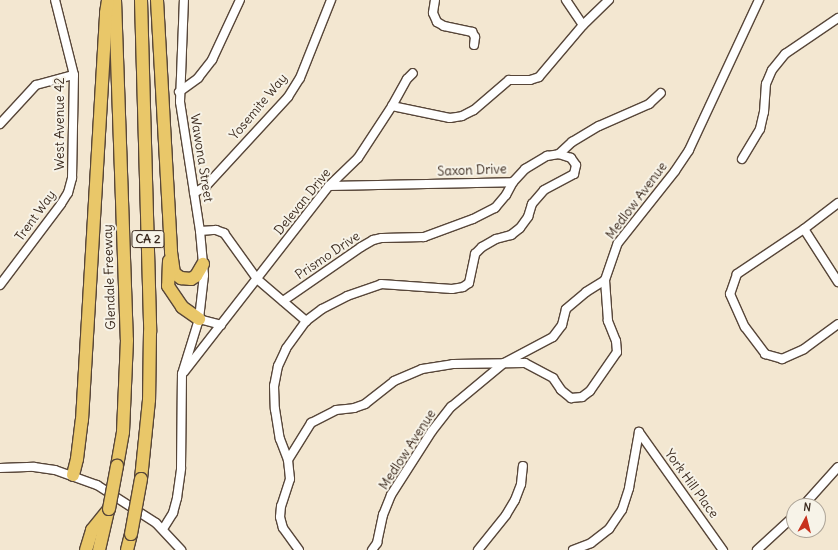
<!DOCTYPE html>
<style>
body{margin:0}
#map{position:relative;width:838px;height:550px;overflow:hidden;background:#f3e7d1;font-family:Delius,sans-serif}
div>[style]{position:absolute}
[style*='--x']{left:calc(var(--x)*1px);top:calc(var(--y)*1px);width:calc(var(--w)*1px);rotate:calc(var(--a)*1deg)}
.roads{filter:drop-shadow(1px 0 #574639) drop-shadow(-1px 0 #574639) drop-shadow(0 1px #574639) drop-shadow(0 -1px #574639)}
.minor>*{height:8px;margin:-4px;padding:0 4px;transform-origin:4px;border-radius:4px;background:#fff}
.highway>*{height:12px;margin:-6px;padding:0 6px;transform-origin:6px;border-radius:6px;background:#e9c769}
.bridges{filter:drop-shadow(1px 0 #574639) drop-shadow(-1px 0 #574639) drop-shadow(0 1px #574639) drop-shadow(0 -1px #574639)}
.highway-bridge>*{height:12px;margin:-6px;padding:0 6px;transform-origin:6px;border-radius:6px;background:#e9c769}
span{translate:-50% -50%;white-space:nowrap;text-align:center;line-height:1.15;-webkit-text-stroke:4px #f7f3e8;paint-order:stroke}
.shield-label span{padding:1px 3px;background:#f7f3e8;border:1px solid;border-radius:3px;-webkit-text-stroke-width:0}
.shield-label{font-size:12px;color:#3b2a1e;font-weight:700}
.street-label{font-size:13px;color:#3b2a1e}
.north{position:absolute;left:786px;top:498px;width:40px;height:40px;box-sizing:border-box;background:#f7f3e8;border:1px solid #aca397;border-radius:50%;rotate:7deg;font-size:11px;font-weight:700;line-height:16px;text-align:center;color:#3b2a1e}
.north::after{content:'';display:block;margin:auto;width:14px;height:18px;background:#c8321e;clip-path:polygon(50% 0,100% 100%,50% 72%,0 100%)}
</style>
<div id="map">
<div class="roads">
<div class="minor">
<i style="--x:435;--y:0;--w:13;--a:99"></i>
<i style="--x:433;--y:13;--w:10;--a:66"></i>
<i style="--x:437;--y:22;--w:8;--a:30"></i>
<i style="--x:444;--y:26;--w:29;--a:12"></i>
<i style="--x:472;--y:32;--w:6;--a:59"></i>
<i style="--x:475;--y:37;--w:8;--a:97"></i>
<i style="--x:566;--y:0;--w:30;--a:56"></i>
<i style="--x:179;--y:92;--w:24;--a:-36"></i>
<i style="--x:198;--y:78;--w:23;--a:-52"></i>
<i style="--x:212;--y:60;--w:66;--a:-65"></i>
<i style="--x:392;--y:106;--w:59;--a:11.7"></i>
<i style="--x:450;--y:118;--w:12;--a:-9"></i>
<i style="--x:462;--y:116;--w:13;--a:-27"></i>
<i style="--x:474;--y:110;--w:46;--a:-40.6"></i>
<i style="--x:509;--y:80;--w:21;--a:0"></i>
<i style="--x:530;--y:80;--w:9;--a:-18"></i>
<i style="--x:539;--y:77;--w:68;--a:-49.8"></i>
<i style="--x:583;--y:25;--w:36;--a:-44"></i>
<i style="--x:0;--y:124;--w:53;--a:-47.3"></i>
<i style="--x:36;--y:85;--w:39;--a:-15"></i>
<i style="--x:742;--y:159;--w:35;--a:-59"></i>
<i style="--x:760;--y:129;--w:17;--a:-77"></i>
<i style="--x:764;--y:112;--w:28;--a:-86"></i>
<i style="--x:766;--y:84;--w:15;--a:-67"></i>
<i style="--x:772;--y:70;--w:21;--a:-51"></i>
<i style="--x:785;--y:54;--w:64;--a:-34.2"></i>
<i style="--x:329;--y:186;--w:184;--a:-1.2"></i>
<i style="--x:194;--y:193;--w:14;--a:-30"></i>
<i style="--x:206;--y:186;--w:121;--a:-47.3"></i>
<i style="--x:288;--y:97;--w:22;--a:-58"></i>
<i style="--x:300;--y:78;--w:84;--a:-68.3"></i>
<i style="--x:838;--y:203;--w:43;--a:142.6"></i>
<i style="--x:804;--y:229;--w:81;--a:146.1"></i>
<i style="--x:737;--y:274;--w:21;--a:109"></i>
<i style="--x:730;--y:294;--w:36;--a:66"></i>
<i style="--x:745;--y:327;--w:34;--a:53"></i>
<i style="--x:765;--y:354;--w:18;--a:16"></i>
<i style="--x:782;--y:359;--w:24;--a:-24"></i>
<i style="--x:804;--y:349;--w:42;--a:-36.3"></i>
<i style="--x:804;--y:229;--w:63;--a:57.3"></i>
<i style="--x:200;--y:231;--w:16;--a:-4"></i>
<i style="--x:216;--y:230;--w:9;--a:21"></i>
<i style="--x:224;--y:233;--w:57;--a:54.3"></i>
<i style="--x:257;--y:279;--w:65;--a:40.6"></i>
<i style="--x:306;--y:321;--w:34;--a:126"></i>
<i style="--x:286;--y:349;--w:19;--a:115"></i>
<i style="--x:278;--y:366;--w:20;--a:101"></i>
<i style="--x:274;--y:386;--w:23;--a:88"></i>
<i style="--x:275;--y:409;--w:30;--a:81"></i>
<i style="--x:280;--y:439;--w:22;--a:69"></i>
<i style="--x:288;--y:460;--w:19;--a:84"></i>
<i style="--x:290;--y:479;--w:28;--a:108"></i>
<i style="--x:281;--y:506;--w:11;--a:95"></i>
<i style="--x:280;--y:517;--w:11;--a:75"></i>
<i style="--x:283;--y:528;--w:27;--a:54"></i>
<i style="--x:0;--y:285;--w:101;--a:-53"></i>
<i style="--x:61;--y:204;--w:13;--a:-58"></i>
<i style="--x:68;--y:193;--w:16;--a:-75"></i>
<i style="--x:72;--y:178;--w:103;--a:-88.9"></i>
<i style="--x:74;--y:75;--w:77;--a:-104.2"></i>
<i style="--x:283;--y:301;--w:95;--a:-34.7"></i>
<i style="--x:361;--y:247;--w:14;--a:-30"></i>
<i style="--x:373;--y:240;--w:9;--a:-13"></i>
<i style="--x:382;--y:238;--w:42;--a:-1.4"></i>
<i style="--x:424;--y:237;--w:52;--a:-20.2"></i>
<i style="--x:473;--y:219;--w:25;--a:-27"></i>
<i style="--x:495;--y:208;--w:17;--a:-50"></i>
<i style="--x:506;--y:195;--w:15;--a:-62"></i>
<i style="--x:513;--y:182;--w:18;--a:-47"></i>
<i style="--x:525;--y:169;--w:26;--a:-31"></i>
<i style="--x:547;--y:156;--w:12;--a:-9"></i>
<i style="--x:559;--y:154;--w:18;--a:-43"></i>
<i style="--x:572;--y:142;--w:31;--a:-31"></i>
<i style="--x:599;--y:126;--w:55;--a:-23.7"></i>
<i style="--x:649;--y:104;--w:16;--a:-43"></i>
<i style="--x:199;--y:319;--w:23;--a:15"></i>
<i style="--x:306;--y:321;--w:20;--a:-37"></i>
<i style="--x:322;--y:309;--w:28;--a:-27"></i>
<i style="--x:347;--y:296;--w:36;--a:-19"></i>
<i style="--x:381;--y:284;--w:71;--a:4"></i>
<i style="--x:452;--y:289;--w:11;--a:-10"></i>
<i style="--x:463;--y:287;--w:7;--a:-34"></i>
<i style="--x:469;--y:283;--w:30;--a:-78"></i>
<i style="--x:475;--y:254;--w:10;--a:-45"></i>
<i style="--x:482;--y:247;--w:16;--a:-30"></i>
<i style="--x:496;--y:239;--w:16;--a:-15"></i>
<i style="--x:511;--y:235;--w:11;--a:-38"></i>
<i style="--x:520;--y:228;--w:14;--a:-54"></i>
<i style="--x:528;--y:217;--w:14;--a:-73"></i>
<i style="--x:532;--y:204;--w:18;--a:-49"></i>
<i style="--x:544;--y:190;--w:34;--a:-28"></i>
<i style="--x:574;--y:174;--w:9;--a:-77"></i>
<i style="--x:576;--y:165;--w:9;--a:-126"></i>
<i style="--x:571;--y:158;--w:13;--a:-162"></i>
<i style="--x:184;--y:372;--w:236;--a:-52.1"></i>
<i style="--x:329;--y:186;--w:40;--a:-44"></i>
<i style="--x:358;--y:158;--w:62;--a:-56.8"></i>
<i style="--x:392;--y:106;--w:31;--a:-61"></i>
<i style="--x:407;--y:79;--w:8;--a:-45"></i>
<i style="--x:639;--y:432;--w:145;--a:54.6"></i>
<i style="--x:288;--y:460;--w:44;--a:-58.1"></i>
<i style="--x:311;--y:423;--w:28;--a:-27"></i>
<i style="--x:336;--y:410;--w:18;--a:-6"></i>
<i style="--x:354;--y:408;--w:12;--a:-20"></i>
<i style="--x:365;--y:404;--w:37;--a:-38"></i>
<i style="--x:394;--y:381;--w:30;--a:-23"></i>
<i style="--x:422;--y:369;--w:31;--a:-9"></i>
<i style="--x:453;--y:364;--w:72;--a:-0.8"></i>
<i style="--x:525;--y:363;--w:32;--a:28"></i>
<i style="--x:553;--y:378;--w:14;--a:56"></i>
<i style="--x:561;--y:390;--w:13;--a:39"></i>
<i style="--x:571;--y:398;--w:11;--a:-5"></i>
<i style="--x:582;--y:397;--w:10;--a:-37"></i>
<i style="--x:590;--y:391;--w:47;--a:-55.3"></i>
<i style="--x:617;--y:352;--w:11;--a:-95"></i>
<i style="--x:616;--y:341;--w:22;--a:-112"></i>
<i style="--x:608;--y:321;--w:41;--a:-94.2"></i>
<i style="--x:0;--y:468;--w:34;--a:-2"></i>
<i style="--x:34;--y:467;--w:21;--a:8"></i>
<i style="--x:55;--y:470;--w:45;--a:19.7"></i>
<i style="--x:97;--y:485;--w:70;--a:32.8"></i>
<i style="--x:156;--y:523;--w:37;--a:47"></i>
<i style="--x:803;--y:506;--w:52;--a:-48.1"></i>
<i style="--x:163;--y:529;--w:19;--a:-58"></i>
<i style="--x:173;--y:513;--w:16;--a:-75"></i>
<i style="--x:177;--y:498;--w:30;--a:-82"></i>
<i style="--x:181;--y:468;--w:94;--a:-89.4"></i>
<i style="--x:182;--y:374;--w:58;--a:-72.8"></i>
<i style="--x:199;--y:319;--w:44;--a:-83.5"></i>
<i style="--x:204;--y:275;--w:44;--a:-95.2"></i>
<i style="--x:200;--y:231;--w:131;--a:-98.8"></i>
<i style="--x:180;--y:102;--w:102;--a:-87.8"></i>
<i style="--x:372;--y:550;--w:9;--a:-54"></i>
<i style="--x:377;--y:543;--w:29;--a:-78"></i>
<i style="--x:383;--y:515;--w:22;--a:-68"></i>
<i style="--x:391;--y:495;--w:76;--a:-57.4"></i>
<i style="--x:432;--y:431;--w:31;--a:-52"></i>
<i style="--x:451;--y:407;--w:69;--a:-39.7"></i>
<i style="--x:504;--y:363;--w:55;--a:-28"></i>
<i style="--x:553;--y:337;--w:15;--a:-53"></i>
<i style="--x:562;--y:325;--w:16;--a:-76"></i>
<i style="--x:566;--y:309;--w:26;--a:-40"></i>
<i style="--x:586;--y:292;--w:22;--a:-32"></i>
<i style="--x:605;--y:280;--w:39;--a:-71"></i>
<i style="--x:618;--y:243;--w:92;--a:-51.6"></i>
<i style="--x:675;--y:171;--w:25;--a:-56"></i>
<i style="--x:689;--y:150;--w:166;--a:-65"></i>
<i style="--x:478;--y:550;--w:45;--a:-51.3"></i>
<i style="--x:506;--y:515;--w:17;--a:-59"></i>
<i style="--x:515;--y:500;--w:17;--a:-69"></i>
<i style="--x:521;--y:484;--w:18;--a:-84"></i>
<i style="--x:573;--y:550;--w:19;--a:-21"></i>
<i style="--x:591;--y:543;--w:23;--a:-38"></i>
<i style="--x:609;--y:529;--w:23;--a:-56"></i>
<i style="--x:622;--y:510;--w:23;--a:-72"></i>
<i style="--x:629;--y:488;--w:57;--a:-79.9"></i>
<i style="--x:757;--y:550;--w:50;--a:-42.6"></i>
</div>
<div class="highway">
<i style="--x:115;--y:0;--w:340;--a:88"></i>
<i style="--x:127;--y:340;--w:92;--a:92.5"></i>
<i style="--x:123;--y:432;--w:35;--a:100"></i>
<i style="--x:141;--y:0;--w:332;--a:88.4"></i>
<i style="--x:150;--y:332;--w:68;--a:90.8"></i>
<i style="--x:149;--y:400;--w:79;--a:95.8"></i>
<i style="--x:157;--y:0;--w:252;--a:86.8"></i>
<i style="--x:171;--y:252;--w:21;--a:82"></i>
<i style="--x:174;--y:273;--w:9;--a:36"></i>
<i style="--x:181;--y:278;--w:10;--a:6"></i>
<i style="--x:191;--y:279;--w:6;--a:-31"></i>
<i style="--x:196;--y:276;--w:14;--a:-60"></i>
<i style="--x:169;--y:261;--w:25;--a:92"></i>
<i style="--x:168;--y:286;--w:25;--a:56"></i>
<i style="--x:182;--y:307;--w:21;--a:35"></i>
<i style="--x:73;--y:475;--w:16;--a:-76"></i>
<i style="--x:77;--y:459;--w:39;--a:-83"></i>
<i style="--x:82;--y:420;--w:408;--a:-86.6"></i>
<i style="--x:106;--y:13;--w:13;--a:-81"></i>
<i style="--x:86;--y:550;--w:21;--a:-73"></i>
<i style="--x:92;--y:530;--w:27;--a:-51"></i>
<i style="--x:99;--y:550;--w:39;--a:-77"></i>
<i style="--x:127;--y:550;--w:16;--a:-76"></i>
</div>
</div>
<div class="bridges">
<div class="highway-bridge">
<i style="--x:109;--y:509;--w:44;--a:-79.5"></i>
<i style="--x:131;--y:534;--w:56;--a:-79.7"></i>
</div>
</div>
<div class="shield-label">
<span style="left:148px;top:239px">CA 2</span>
</div>
<div class="street-label">
<span style="left:259px;top:107px;rotate:-50deg">Yosemite Way</span>
<span style="left:60px;top:124px;rotate:-90deg">West Avenue 42</span>
<span style="left:201px;top:158px;rotate:81deg">Wawona Street</span>
<span style="left:472px;top:171px;rotate:-2deg">Saxon Drive</span>
<span style="left:637px;top:201px;rotate:-53deg">Medlow Avenue</span>
<span style="left:303px;top:202px;rotate:-51deg">Delevan Drive</span>
<span style="left:36px;top:216px;rotate:-54deg">Trent Way</span>
<span style="left:328px;top:256px;rotate:-34deg">Prismo Drive</span>
<span style="left:110px;top:277px;rotate:-92deg">Glendale Freeway</span>
<span style="left:408px;top:450px;rotate:-57deg">Medlow Avenue</span>
<span style="left:691px;top:484px;rotate:54deg">York Hill Place</span>
</div>
<div class="north">N</div>
</div>
